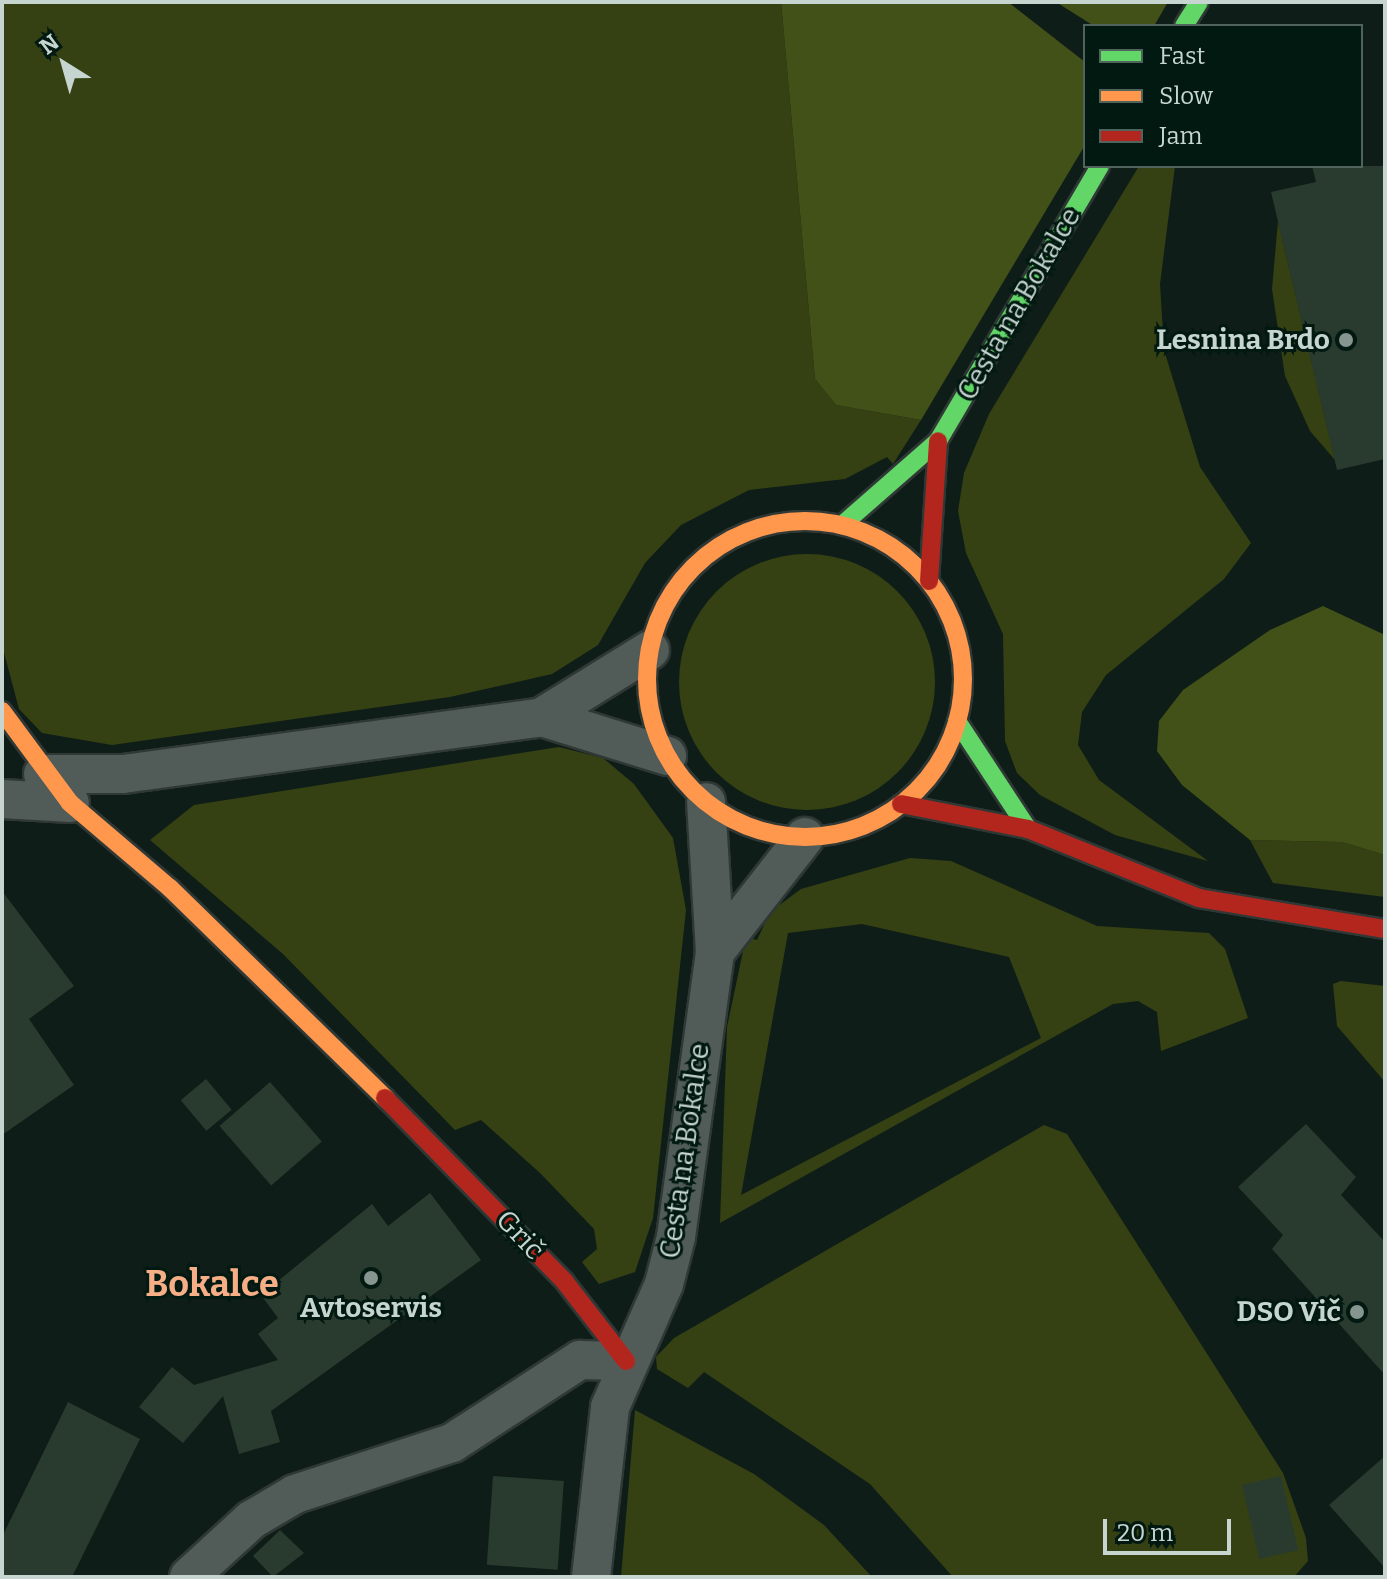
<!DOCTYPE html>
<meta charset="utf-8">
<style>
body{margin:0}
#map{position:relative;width:1387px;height:1579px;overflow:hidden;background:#0f1d18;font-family:Bitter,serif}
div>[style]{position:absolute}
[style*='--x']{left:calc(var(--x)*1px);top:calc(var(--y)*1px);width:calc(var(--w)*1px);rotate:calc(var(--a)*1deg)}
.green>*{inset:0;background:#354113}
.round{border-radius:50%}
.forest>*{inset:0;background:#425117}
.building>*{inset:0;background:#283b2e;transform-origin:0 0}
.roads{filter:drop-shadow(2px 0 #2f3835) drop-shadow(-2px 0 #2f3835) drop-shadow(0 2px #2f3835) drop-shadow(0 -2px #2f3835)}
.street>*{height:38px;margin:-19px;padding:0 19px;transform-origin:19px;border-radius:19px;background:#515c58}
.fast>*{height:18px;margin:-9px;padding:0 9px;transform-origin:9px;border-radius:9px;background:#63d668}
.slow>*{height:18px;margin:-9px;padding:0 9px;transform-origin:9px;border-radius:9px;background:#ff974d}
.slow>.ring{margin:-9px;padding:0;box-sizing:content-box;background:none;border:18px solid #ff974d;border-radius:50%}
.jam>*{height:18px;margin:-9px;padding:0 9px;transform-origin:9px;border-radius:9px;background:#b3261e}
.dots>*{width:22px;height:22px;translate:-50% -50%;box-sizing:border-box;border:4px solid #011911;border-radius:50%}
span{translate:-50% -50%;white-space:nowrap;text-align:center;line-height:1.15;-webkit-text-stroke:6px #011911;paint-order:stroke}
.street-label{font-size:28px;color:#c6d5cf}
.poi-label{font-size:28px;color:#c6d5cf;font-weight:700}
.right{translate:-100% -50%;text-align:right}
.district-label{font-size:36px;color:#f6ae86;font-weight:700}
.frame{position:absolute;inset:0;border:4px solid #c6d5cf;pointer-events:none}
.legend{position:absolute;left:1083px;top:24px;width:280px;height:144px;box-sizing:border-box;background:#011911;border:2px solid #50645d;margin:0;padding:10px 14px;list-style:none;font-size:24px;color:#c6d5cf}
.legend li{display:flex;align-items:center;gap:16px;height:40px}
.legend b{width:40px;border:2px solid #50645d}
.north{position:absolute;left:24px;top:24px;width:80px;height:80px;-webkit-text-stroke:6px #011911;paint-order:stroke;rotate:323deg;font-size:22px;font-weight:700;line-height:32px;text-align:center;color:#c6d5cf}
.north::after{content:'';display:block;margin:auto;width:28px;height:36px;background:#c6d5cf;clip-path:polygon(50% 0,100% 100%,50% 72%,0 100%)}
.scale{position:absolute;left:1103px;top:1519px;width:128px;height:36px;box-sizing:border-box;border:4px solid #c6d5cf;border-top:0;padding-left:10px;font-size:24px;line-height:28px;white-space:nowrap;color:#c6d5cf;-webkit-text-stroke:6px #011911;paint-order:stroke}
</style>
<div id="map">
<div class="green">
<i style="clip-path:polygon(2px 2px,781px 2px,815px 379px,836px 405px,921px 420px,893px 464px,887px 457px,845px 479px,749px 490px,681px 525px,645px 563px,598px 645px,552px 674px,450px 697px,112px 745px,42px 733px,19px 709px,2px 645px)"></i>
<i style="clip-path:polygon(1139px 166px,1175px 166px,1160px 284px,1164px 350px,1200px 467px,1251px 543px,1224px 579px,1106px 675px,1082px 712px,1078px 745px,1099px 780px,1208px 861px,1115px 835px,1040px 795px,1017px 773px,1005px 741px,1003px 634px,966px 553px,958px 511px,964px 473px,989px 414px)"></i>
<i style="clip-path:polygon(1278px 221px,1335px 460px,1310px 431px,1285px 376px,1272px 289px)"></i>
<i class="round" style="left:679px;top:554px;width:256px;height:256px"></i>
<i style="clip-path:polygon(559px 747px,603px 758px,634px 784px,673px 838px,686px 910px,653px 1218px,635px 1272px,599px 1284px,582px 1262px,597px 1249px,594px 1229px,540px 1173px,481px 1120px,455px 1130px,283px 954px,150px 840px,194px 805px)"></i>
<i style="clip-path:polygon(1250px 840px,1342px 842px,1385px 855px,1385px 897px,1273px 883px)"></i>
<i style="clip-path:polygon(evenodd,910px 858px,951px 861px,1097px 926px,1209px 933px,1225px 949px,1248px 1018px,1161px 1051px,1157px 1012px,1138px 1001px,1113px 1004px,720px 1223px,727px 1027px,746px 937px,757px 940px,770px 912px,801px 889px,910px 858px,862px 924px,1009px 957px,1041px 1038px,741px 1195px,788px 933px,862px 924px)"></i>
<i style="clip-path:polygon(1341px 981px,1385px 986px,1385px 1082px,1337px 1026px,1333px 984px)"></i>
<i style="clip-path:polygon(1044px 1125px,1067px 1134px,1283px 1473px,1306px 1538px,1308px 1561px,1294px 1577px,953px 1577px,870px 1484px,704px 1372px,688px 1388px,657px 1369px,656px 1357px,674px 1338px)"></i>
<i style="clip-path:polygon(635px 1410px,754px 1474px,824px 1525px,872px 1577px,621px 1577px)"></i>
</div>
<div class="forest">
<i style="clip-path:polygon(781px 2px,1008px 2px,1085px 62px,1085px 145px,921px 420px,836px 405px,815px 379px)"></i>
<i style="clip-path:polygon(1056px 2px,1168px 2px,1154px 26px,1094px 26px)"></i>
<i style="clip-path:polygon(1323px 606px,1385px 635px,1385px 855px,1342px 842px,1250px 840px,1182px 785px,1157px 751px,1159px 721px,1183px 690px,1270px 630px)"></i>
</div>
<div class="building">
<i style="clip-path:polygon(1312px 166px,1385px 166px,1385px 459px,1337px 470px,1271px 192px,1316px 182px)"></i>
<i style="clip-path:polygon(2px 891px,74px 986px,29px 1019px,74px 1085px,2px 1135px)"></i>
<i style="left:206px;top:1079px;width:40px;height:33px;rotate:50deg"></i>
<i style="left:270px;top:1082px;width:79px;height:67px;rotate:49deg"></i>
<i style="clip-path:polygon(1306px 1124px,1356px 1177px,1341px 1195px,1385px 1242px,1385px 1375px,1272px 1249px,1283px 1235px,1238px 1187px)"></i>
<i style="clip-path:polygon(430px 1193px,481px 1260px,271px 1411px,280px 1442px,239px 1454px,223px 1396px,183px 1443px,139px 1407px,172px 1367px,194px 1385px,278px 1360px,258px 1334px,278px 1318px,261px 1295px,372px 1204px,388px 1226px)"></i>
<i style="clip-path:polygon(68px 1402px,140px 1439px,72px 1577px,2px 1577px,2px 1537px)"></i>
<i style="clip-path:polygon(1385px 1456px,1385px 1568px,1329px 1505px)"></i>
<i style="left:493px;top:1476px;width:71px;height:89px;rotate:4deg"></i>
<i style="left:1281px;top:1476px;width:76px;height:40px;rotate:77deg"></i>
<i style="clip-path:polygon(280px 1530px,304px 1553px,273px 1577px,253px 1556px)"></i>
</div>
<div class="roads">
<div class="street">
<i style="--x:542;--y:717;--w:127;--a:-31.8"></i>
<i style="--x:43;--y:774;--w:80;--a:0"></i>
<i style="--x:123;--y:774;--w:423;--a:-7.7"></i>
<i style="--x:542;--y:717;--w:131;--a:17.3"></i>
<i style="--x:2;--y:799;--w:68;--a:3.4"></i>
<i style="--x:715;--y:952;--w:146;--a:-52"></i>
<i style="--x:189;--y:1577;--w:84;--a:-42.6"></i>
<i style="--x:251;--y:1520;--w:51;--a:-30.6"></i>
<i style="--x:295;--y:1494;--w:165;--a:-18"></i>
<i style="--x:452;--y:1443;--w:153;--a:-33"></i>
<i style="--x:580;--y:1360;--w:46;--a:1.2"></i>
<i style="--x:591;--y:1577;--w:171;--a:-83.6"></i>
<i style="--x:610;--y:1407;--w:134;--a:-66.3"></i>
<i style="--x:664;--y:1284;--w:49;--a:-75.7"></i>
<i style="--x:676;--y:1237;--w:288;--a:-82.2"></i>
<i style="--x:715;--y:952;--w:150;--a:-93.4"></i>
</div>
<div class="fast">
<i style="--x:1184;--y:26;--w:28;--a:-58"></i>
<i style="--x:842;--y:525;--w:128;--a:-41.2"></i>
<i style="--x:938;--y:441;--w:319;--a:-59.5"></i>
<i style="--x:957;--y:721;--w:129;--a:56.7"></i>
</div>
<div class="slow">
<i class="ring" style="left:647px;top:521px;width:298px;height:298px"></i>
<i style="--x:2;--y:711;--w:114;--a:53.5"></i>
<i style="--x:70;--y:803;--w:131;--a:40.4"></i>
<i style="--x:170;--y:888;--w:301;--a:44.3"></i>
</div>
<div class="jam">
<i style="--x:929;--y:581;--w:140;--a:-86.3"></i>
<i style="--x:901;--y:804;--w:129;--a:11.1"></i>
<i style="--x:1028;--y:829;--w:184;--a:22"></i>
<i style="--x:1199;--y:898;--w:189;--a:9.5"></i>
<i style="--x:385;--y:1098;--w:257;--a:45.6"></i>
<i style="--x:565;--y:1282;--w:100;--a:52.3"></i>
</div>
</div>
<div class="dots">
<i style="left:1346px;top:340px;background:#86958f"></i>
<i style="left:371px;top:1278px;background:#86958f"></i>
<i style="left:1357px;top:1312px;background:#86958f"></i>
</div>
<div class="street-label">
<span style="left:1019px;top:304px;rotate:-60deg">Cesta na Bokalce</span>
<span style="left:685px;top:1151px;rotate:-82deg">Cesta na Bokalce</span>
<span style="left:520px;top:1235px;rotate:47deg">Grič</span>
</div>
<div class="poi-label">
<span class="right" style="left:1330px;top:340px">Lesnina Brdo</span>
<span style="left:371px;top:1308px">Avtoservis</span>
<span class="right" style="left:1341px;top:1312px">DSO Vič</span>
</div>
<div class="district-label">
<span style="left:212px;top:1285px">Bokalce</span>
</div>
<div class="frame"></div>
<ul class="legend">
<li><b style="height:10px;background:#63d668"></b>Fast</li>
<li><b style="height:10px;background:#ff974d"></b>Slow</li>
<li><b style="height:10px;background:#b3261e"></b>Jam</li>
</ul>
<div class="north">N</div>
<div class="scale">20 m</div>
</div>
